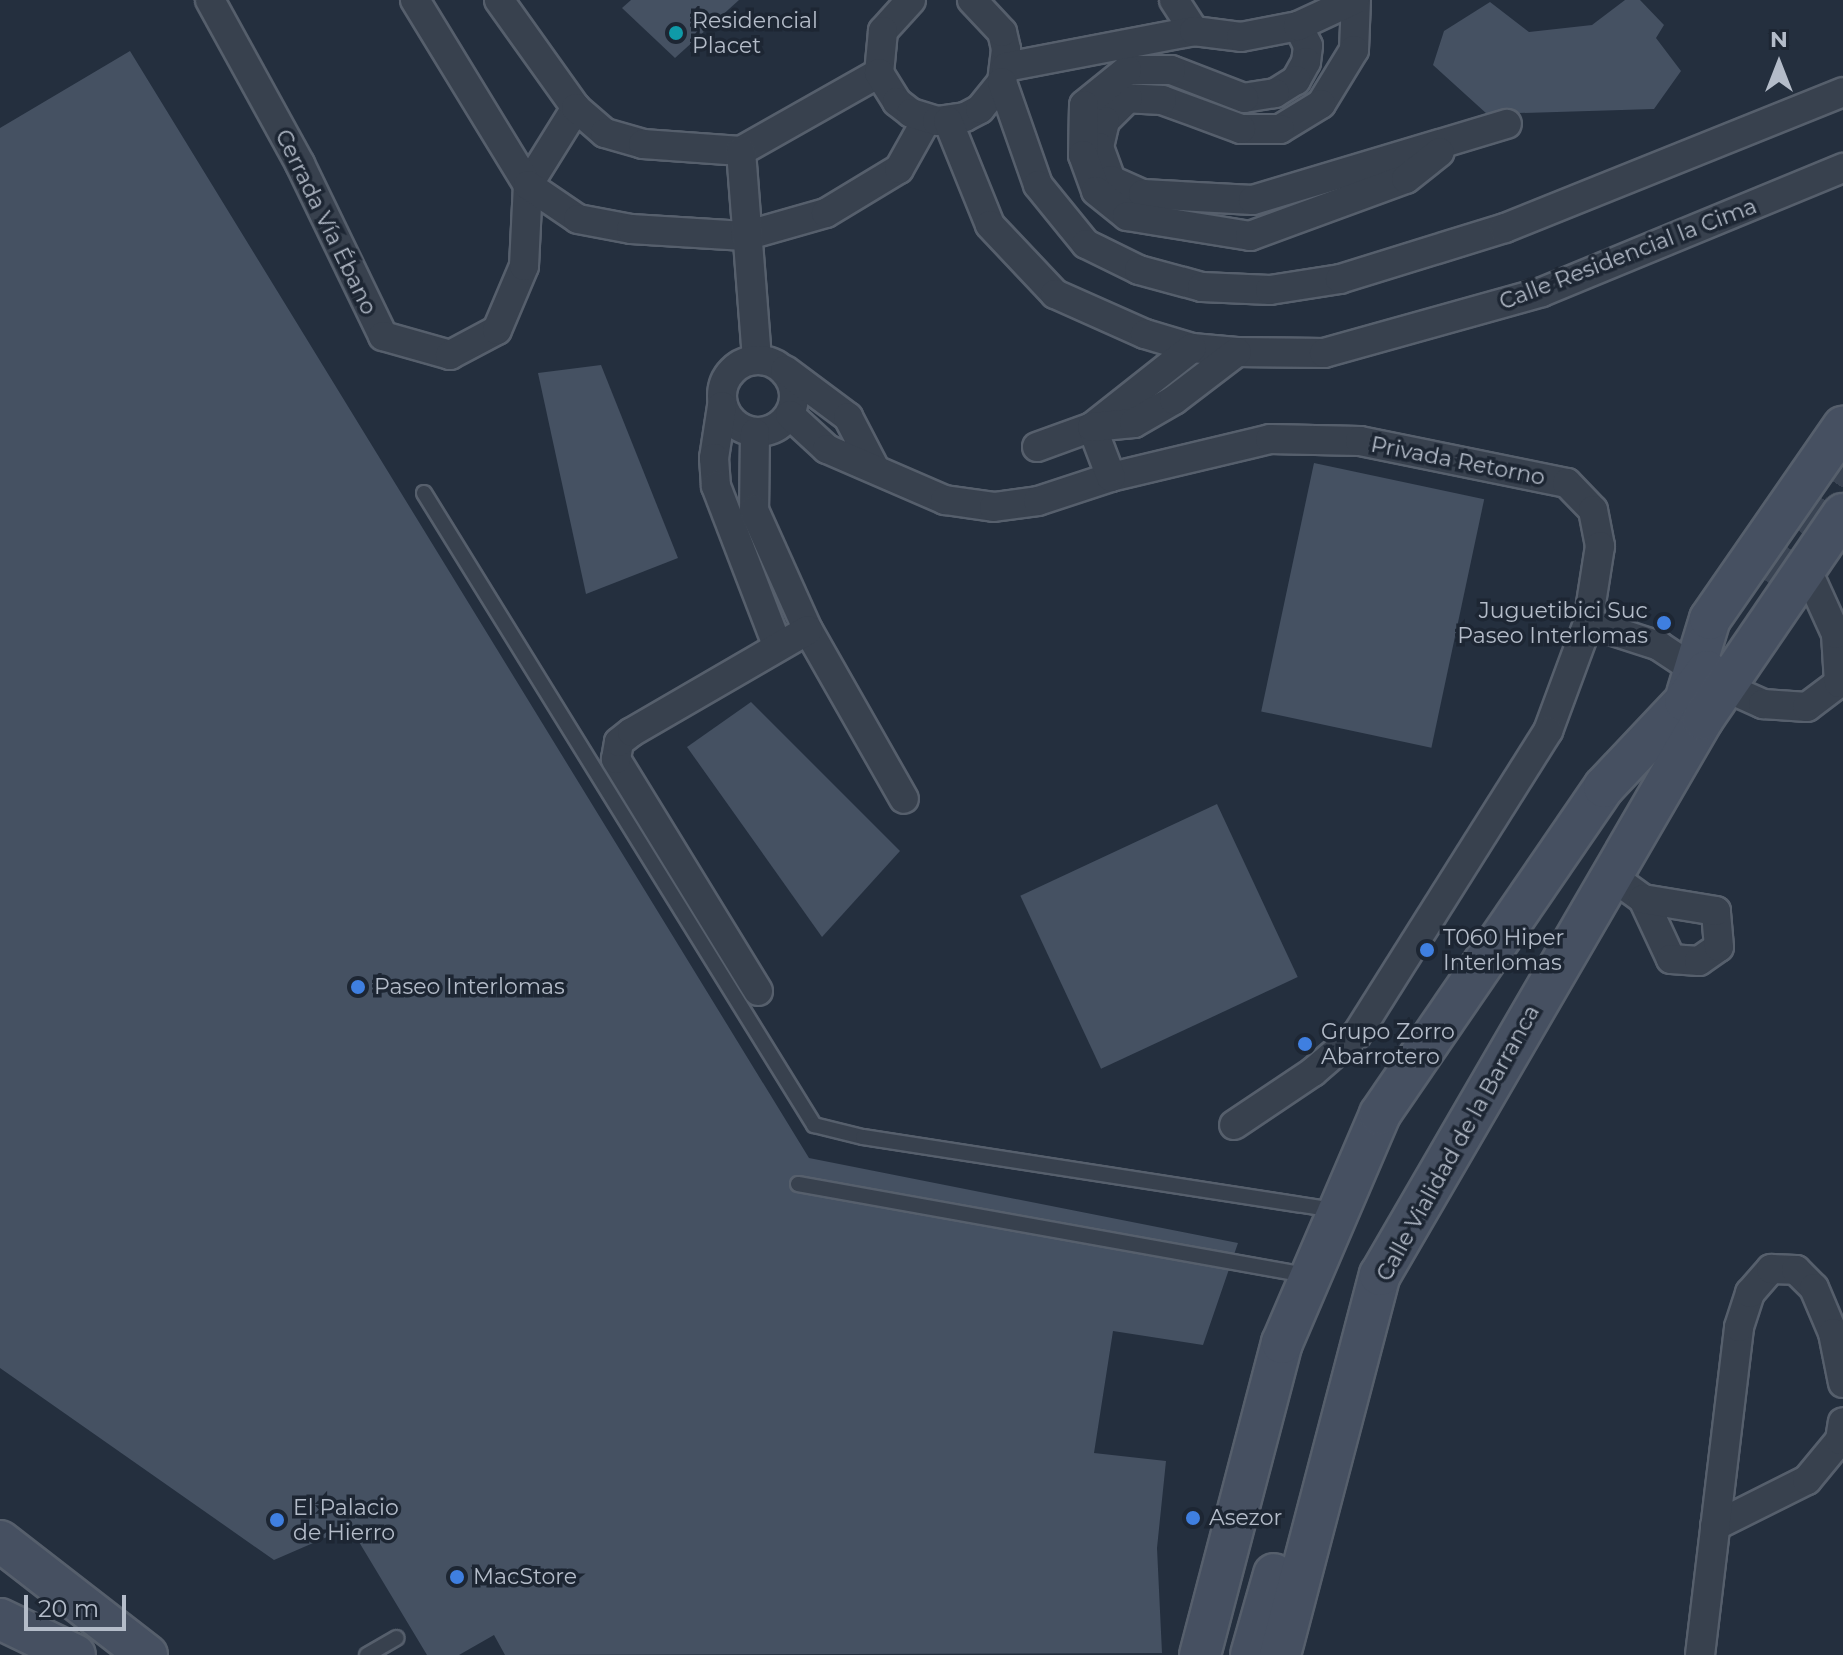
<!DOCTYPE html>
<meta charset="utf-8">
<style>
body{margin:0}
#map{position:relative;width:1843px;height:1655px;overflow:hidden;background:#242f3e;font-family:Montserrat,sans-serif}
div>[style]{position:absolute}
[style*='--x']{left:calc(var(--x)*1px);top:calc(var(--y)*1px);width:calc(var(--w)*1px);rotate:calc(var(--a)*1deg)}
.building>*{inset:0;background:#455162;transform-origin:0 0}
.secondary-tunnel>*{height:40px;margin-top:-20px;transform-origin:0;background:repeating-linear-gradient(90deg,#3a4453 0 40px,transparent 0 60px)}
.roads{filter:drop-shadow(2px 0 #565f6c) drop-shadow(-2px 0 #565f6c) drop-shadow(0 2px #565f6c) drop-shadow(0 -2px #565f6c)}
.lane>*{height:14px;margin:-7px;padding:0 7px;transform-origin:7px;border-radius:7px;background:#38414e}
.street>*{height:28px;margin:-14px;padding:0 14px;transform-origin:14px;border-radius:14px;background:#38414e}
.street>.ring{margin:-14px;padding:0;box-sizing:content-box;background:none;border:28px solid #38414e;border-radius:50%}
.secondary>*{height:40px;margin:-20px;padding:0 20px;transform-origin:20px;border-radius:20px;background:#465061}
.dots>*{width:22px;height:22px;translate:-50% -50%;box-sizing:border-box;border:4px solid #1d2633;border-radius:50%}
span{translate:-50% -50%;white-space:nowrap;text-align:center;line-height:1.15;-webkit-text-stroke:7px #1d2633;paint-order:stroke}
.poi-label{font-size:22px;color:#b4bcc9}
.left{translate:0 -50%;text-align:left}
.right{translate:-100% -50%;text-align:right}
.street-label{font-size:22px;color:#b4bcc9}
.north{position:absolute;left:1739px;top:24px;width:80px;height:80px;-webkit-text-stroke:6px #1d2633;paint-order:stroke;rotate:0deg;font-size:22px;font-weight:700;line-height:32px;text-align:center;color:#b4bcc9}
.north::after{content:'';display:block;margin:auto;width:28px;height:36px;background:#b4bcc9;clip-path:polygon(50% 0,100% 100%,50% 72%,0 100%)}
.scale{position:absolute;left:24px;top:1595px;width:102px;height:36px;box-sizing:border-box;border:4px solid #b4bcc9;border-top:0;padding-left:10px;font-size:24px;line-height:28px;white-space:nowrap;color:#b4bcc9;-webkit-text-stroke:6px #1d2633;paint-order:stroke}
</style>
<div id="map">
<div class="building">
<i style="clip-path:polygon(631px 0,739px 0,675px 58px,622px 8px)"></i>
<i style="clip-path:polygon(1625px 0,1640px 0,1664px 25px,1656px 38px,1681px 71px,1654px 109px,1487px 114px,1433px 65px,1444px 31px,1490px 2px,1529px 32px,1592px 25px)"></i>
<i style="clip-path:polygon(130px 51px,809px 1158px,1238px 1243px,1203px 1345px,1113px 1331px,1094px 1453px,1166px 1461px,1157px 1548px,1162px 1653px,505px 1655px,494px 1635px,459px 1655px,427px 1655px,350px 1527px,274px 1560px,0 1368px,0 128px)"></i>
<i style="clip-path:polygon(601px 365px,678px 558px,586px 594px,538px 373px)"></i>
<i style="left:1314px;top:463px;width:174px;height:254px;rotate:12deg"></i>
<i style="clip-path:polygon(751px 702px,900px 851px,822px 937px,687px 747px)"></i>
<i style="left:1217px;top:804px;width:191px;height:217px;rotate:65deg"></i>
</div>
<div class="secondary-tunnel">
<i style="--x:1769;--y:583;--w:138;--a:-57.7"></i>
</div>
<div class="roads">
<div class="lane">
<i style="--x:424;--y:493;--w:743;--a:58.32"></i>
<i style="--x:814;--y:1125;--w:50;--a:13.8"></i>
<i style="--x:863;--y:1137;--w:478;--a:8.8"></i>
<i style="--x:798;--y:1184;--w:516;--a:10.16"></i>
<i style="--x:367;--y:1655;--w:34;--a:-30"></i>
</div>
<div class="street">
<i style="--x:210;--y:0;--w:187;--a:61.2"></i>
<i style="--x:300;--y:164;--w:191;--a:64.2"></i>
<i style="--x:383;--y:336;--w:70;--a:15.8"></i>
<i style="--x:450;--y:355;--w:53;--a:-28"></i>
<i style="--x:497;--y:330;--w:69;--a:-67.1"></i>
<i style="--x:524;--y:266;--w:81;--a:-87.2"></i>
<i style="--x:528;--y:185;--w:91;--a:-58.1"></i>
<i style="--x:415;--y:0;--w:217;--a:58.6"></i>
<i style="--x:528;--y:185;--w:60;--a:34.2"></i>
<i style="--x:578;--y:219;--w:54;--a:10.7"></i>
<i style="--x:631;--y:229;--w:114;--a:3.5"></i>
<i style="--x:745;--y:236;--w:84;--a:-15.9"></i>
<i style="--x:826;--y:213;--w:85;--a:-31.1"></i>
<i style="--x:899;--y:169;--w:57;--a:-60.8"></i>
<i style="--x:499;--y:0;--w:133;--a:54.5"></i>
<i style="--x:576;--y:108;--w:38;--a:41"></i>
<i style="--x:605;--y:133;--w:40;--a:16"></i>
<i style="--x:643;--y:144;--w:98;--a:4.1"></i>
<i style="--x:741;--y:151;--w:159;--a:-29.5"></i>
<i style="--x:911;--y:0;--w:42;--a:132.1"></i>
<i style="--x:883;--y:31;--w:42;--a:95.4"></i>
<i style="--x:879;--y:73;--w:34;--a:58"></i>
<i style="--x:897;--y:102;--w:18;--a:38"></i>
<i style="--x:911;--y:113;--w:27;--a:17"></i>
<i style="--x:937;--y:121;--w:28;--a:-8"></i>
<i style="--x:965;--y:117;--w:17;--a:-28"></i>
<i style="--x:980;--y:109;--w:35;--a:-51"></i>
<i style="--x:1002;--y:82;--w:33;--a:-83"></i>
<i style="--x:1006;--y:49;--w:17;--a:-103"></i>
<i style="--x:1002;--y:32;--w:44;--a:-133.2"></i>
<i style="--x:1174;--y:0;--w:37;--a:57"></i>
<i style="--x:1356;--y:0;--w:50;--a:92.3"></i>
<i style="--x:1354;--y:50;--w:63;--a:121.4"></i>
<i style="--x:1321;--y:104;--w:48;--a:148.6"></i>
<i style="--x:1280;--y:129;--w:39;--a:180"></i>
<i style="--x:1241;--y:129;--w:84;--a:-159.8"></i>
<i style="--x:1162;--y:100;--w:34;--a:-177"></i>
<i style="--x:1128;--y:98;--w:33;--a:135"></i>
<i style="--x:1105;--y:121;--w:27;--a:103"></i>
<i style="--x:1099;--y:147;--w:35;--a:70"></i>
<i style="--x:1111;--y:180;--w:35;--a:24"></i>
<i style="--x:1143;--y:194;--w:110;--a:3.1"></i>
<i style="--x:1253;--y:200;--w:265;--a:-16.7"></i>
<i style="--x:1298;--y:26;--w:22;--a:63"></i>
<i style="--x:1308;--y:46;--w:16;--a:97"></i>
<i style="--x:1306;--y:62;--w:21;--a:119"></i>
<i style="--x:1296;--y:80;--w:25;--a:148"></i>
<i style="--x:1275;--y:93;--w:31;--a:171"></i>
<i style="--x:1244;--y:98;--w:78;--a:-159"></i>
<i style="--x:1171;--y:70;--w:44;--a:180"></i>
<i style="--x:1127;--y:70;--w:55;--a:140.9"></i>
<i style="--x:1084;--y:105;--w:50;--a:91.1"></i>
<i style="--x:1083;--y:155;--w:38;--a:70"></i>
<i style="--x:1096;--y:191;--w:40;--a:39"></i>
<i style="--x:1127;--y:216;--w:125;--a:9.2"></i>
<i style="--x:1250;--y:236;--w:166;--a:-20.1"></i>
<i style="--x:1406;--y:179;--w:43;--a:-38.5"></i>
<i style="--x:1006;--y:67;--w:191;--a:-10.8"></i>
<i style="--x:1194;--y:31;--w:47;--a:7.3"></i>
<i style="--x:1241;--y:37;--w:58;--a:-10.9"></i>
<i style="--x:1298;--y:26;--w:62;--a:-24.9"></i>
<i style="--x:1002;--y:82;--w:109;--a:70.7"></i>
<i style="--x:1038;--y:185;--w:76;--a:50.9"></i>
<i style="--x:1086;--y:244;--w:59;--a:26.1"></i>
<i style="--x:1139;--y:270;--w:65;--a:15.1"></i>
<i style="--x:1202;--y:287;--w:68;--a:2.5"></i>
<i style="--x:1270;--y:290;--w:71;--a:-8.9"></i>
<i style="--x:1340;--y:279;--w:173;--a:-17.2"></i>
<i style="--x:1505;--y:228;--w:364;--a:-21.9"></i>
<i style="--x:948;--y:121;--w:112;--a:68"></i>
<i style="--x:990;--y:225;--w:95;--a:46.7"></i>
<i style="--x:1055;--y:294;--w:98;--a:24"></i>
<i style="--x:1145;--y:334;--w:49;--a:16.6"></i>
<i style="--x:1192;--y:348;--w:45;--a:5.1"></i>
<i style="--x:1237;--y:352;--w:87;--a:0.7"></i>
<i style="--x:1324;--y:353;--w:226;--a:-15.6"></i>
<i style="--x:1542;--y:292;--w:326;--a:-22.4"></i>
<i style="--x:741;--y:151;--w:209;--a:85.6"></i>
<i class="ring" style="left:722px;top:360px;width:44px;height:44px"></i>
<i style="--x:785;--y:370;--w:79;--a:36.7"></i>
<i style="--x:848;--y:417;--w:56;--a:62.5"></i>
<i style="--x:722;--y:406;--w:53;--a:98.7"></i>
<i style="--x:714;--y:458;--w:28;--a:86"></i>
<i style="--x:716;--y:486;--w:170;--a:69"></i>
<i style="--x:790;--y:415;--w:50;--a:42.6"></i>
<i style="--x:827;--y:449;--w:129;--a:23.4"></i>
<i style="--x:945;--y:500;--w:49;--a:8.1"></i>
<i style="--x:994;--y:507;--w:44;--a:-7.8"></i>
<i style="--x:1038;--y:501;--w:77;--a:-18.2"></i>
<i style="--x:1111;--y:477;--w:163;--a:-13.4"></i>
<i style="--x:1270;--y:439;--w:90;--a:1.3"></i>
<i style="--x:1360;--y:441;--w:211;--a:11.5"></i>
<i style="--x:1567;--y:483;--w:37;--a:46"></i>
<i style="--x:1593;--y:510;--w:37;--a:79"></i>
<i style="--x:1600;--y:546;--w:78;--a:98.9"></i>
<i style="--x:1588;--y:623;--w:115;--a:110.3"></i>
<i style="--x:1548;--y:731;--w:358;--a:122.2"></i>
<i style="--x:1357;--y:1034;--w:58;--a:139.2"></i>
<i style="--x:1313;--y:1072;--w:95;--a:146.1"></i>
<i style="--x:755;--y:433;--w:77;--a:90.7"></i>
<i style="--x:754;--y:510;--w:132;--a:65.8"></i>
<i style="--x:808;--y:630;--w:194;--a:60.4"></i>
<i style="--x:1037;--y:447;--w:59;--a:-20"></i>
<i style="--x:1092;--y:427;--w:127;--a:-38.3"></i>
<i style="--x:1111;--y:477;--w:53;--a:-110.8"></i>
<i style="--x:1092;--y:427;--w:42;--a:-5.4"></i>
<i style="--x:1134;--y:423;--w:46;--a:-29.9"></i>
<i style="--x:1174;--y:400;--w:79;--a:-37.3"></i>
<i style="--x:1588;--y:623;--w:75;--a:17.9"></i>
<i style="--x:1659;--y:646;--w:43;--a:33.7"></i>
<i style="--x:1725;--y:687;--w:42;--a:24.1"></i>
<i style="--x:1763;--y:704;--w:44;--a:3.9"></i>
<i style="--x:1807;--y:707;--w:40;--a:-37"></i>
<i style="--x:1839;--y:683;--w:49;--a:-93.5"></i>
<i style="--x:1836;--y:634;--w:72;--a:-114.4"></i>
<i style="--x:1610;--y:875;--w:41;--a:36"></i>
<i style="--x:1643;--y:899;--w:66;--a:65"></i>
<i style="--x:1671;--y:959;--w:28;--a:4"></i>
<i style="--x:1699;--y:961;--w:24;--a:-35"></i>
<i style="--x:1719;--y:947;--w:36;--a:-95"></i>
<i style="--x:1716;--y:911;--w:74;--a:-170.7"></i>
<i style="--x:758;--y:991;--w:272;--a:-121.5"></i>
<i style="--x:616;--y:759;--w:17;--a:-80"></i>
<i style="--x:619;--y:742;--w:16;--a:-38"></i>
<i style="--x:632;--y:732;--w:203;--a:-30.1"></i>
<i style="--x:1715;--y:1526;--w:103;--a:-26.6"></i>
<i style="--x:1807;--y:1480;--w:52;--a:-50.5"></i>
<i style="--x:1840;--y:1440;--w:18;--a:-81"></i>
<i style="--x:1700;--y:1655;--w:330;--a:-83.2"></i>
<i style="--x:1739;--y:1327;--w:36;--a:-72"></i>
<i style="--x:1750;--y:1293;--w:32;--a:-49"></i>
<i style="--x:1771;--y:1269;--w:25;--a:2"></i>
<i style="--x:1796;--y:1270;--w:25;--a:45"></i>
<i style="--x:1814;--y:1288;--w:49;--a:67.1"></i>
<i style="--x:1833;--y:1333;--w:51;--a:78.7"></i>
</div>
<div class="secondary">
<i style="--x:1687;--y:694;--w:78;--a:-73"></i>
<i style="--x:1710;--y:619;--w:234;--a:-55.3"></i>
<i style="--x:0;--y:1541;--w:186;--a:37.8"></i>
<i style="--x:0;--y:1619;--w:83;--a:25.6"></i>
<i style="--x:1200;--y:1655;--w:323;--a:-75.3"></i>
<i style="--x:1282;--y:1343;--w:249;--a:-66.8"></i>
<i style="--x:1380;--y:1114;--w:396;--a:-55.6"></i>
<i style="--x:1604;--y:787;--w:118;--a:-46.7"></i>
<i style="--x:1685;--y:701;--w:37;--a:-54"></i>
<i style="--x:1251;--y:1655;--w:84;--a:-74.1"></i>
<i style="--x:1280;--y:1655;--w:393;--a:-75.3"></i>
<i style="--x:1380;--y:1275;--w:643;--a:-59.85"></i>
<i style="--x:1703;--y:719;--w:248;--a:-55.7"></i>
</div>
</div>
<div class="dots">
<i style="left:676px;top:33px;background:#0f9aa8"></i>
<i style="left:1664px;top:623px;background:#3f7fe0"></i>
<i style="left:1427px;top:950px;background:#3f7fe0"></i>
<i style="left:358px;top:987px;background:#3f7fe0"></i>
<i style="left:1305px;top:1044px;background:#3f7fe0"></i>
<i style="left:1193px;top:1518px;background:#3f7fe0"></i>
<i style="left:277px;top:1520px;background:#3f7fe0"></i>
<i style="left:457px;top:1577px;background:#3f7fe0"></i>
</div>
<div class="poi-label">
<span class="left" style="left:692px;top:33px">Residencial<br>Placet</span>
<span class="right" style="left:1648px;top:623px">Juguetibici Suc<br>Paseo Interlomas</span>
<span class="left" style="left:1443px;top:950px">T060 Hiper<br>Interlomas</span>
<span class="left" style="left:374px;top:987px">Paseo Interlomas</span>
<span class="left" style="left:1321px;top:1044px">Grupo Zorro<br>Abarrotero</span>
<span class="left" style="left:293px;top:1520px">El Palacio<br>de Hierro</span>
<span class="left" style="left:1209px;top:1518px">Asezor</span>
<span class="left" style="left:473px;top:1577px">MacStore</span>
</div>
<div class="street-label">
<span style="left:326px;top:222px;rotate:64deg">Cerrada Vía Ébano</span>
<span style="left:1628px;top:254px;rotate:-21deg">Calle Residencial la Cima</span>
<span style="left:1458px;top:461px;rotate:11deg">Privada Retorno</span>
<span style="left:1458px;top:1143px;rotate:-61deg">Calle Vialidad de la Barranca</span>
</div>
<div class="north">N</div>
<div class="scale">20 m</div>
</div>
